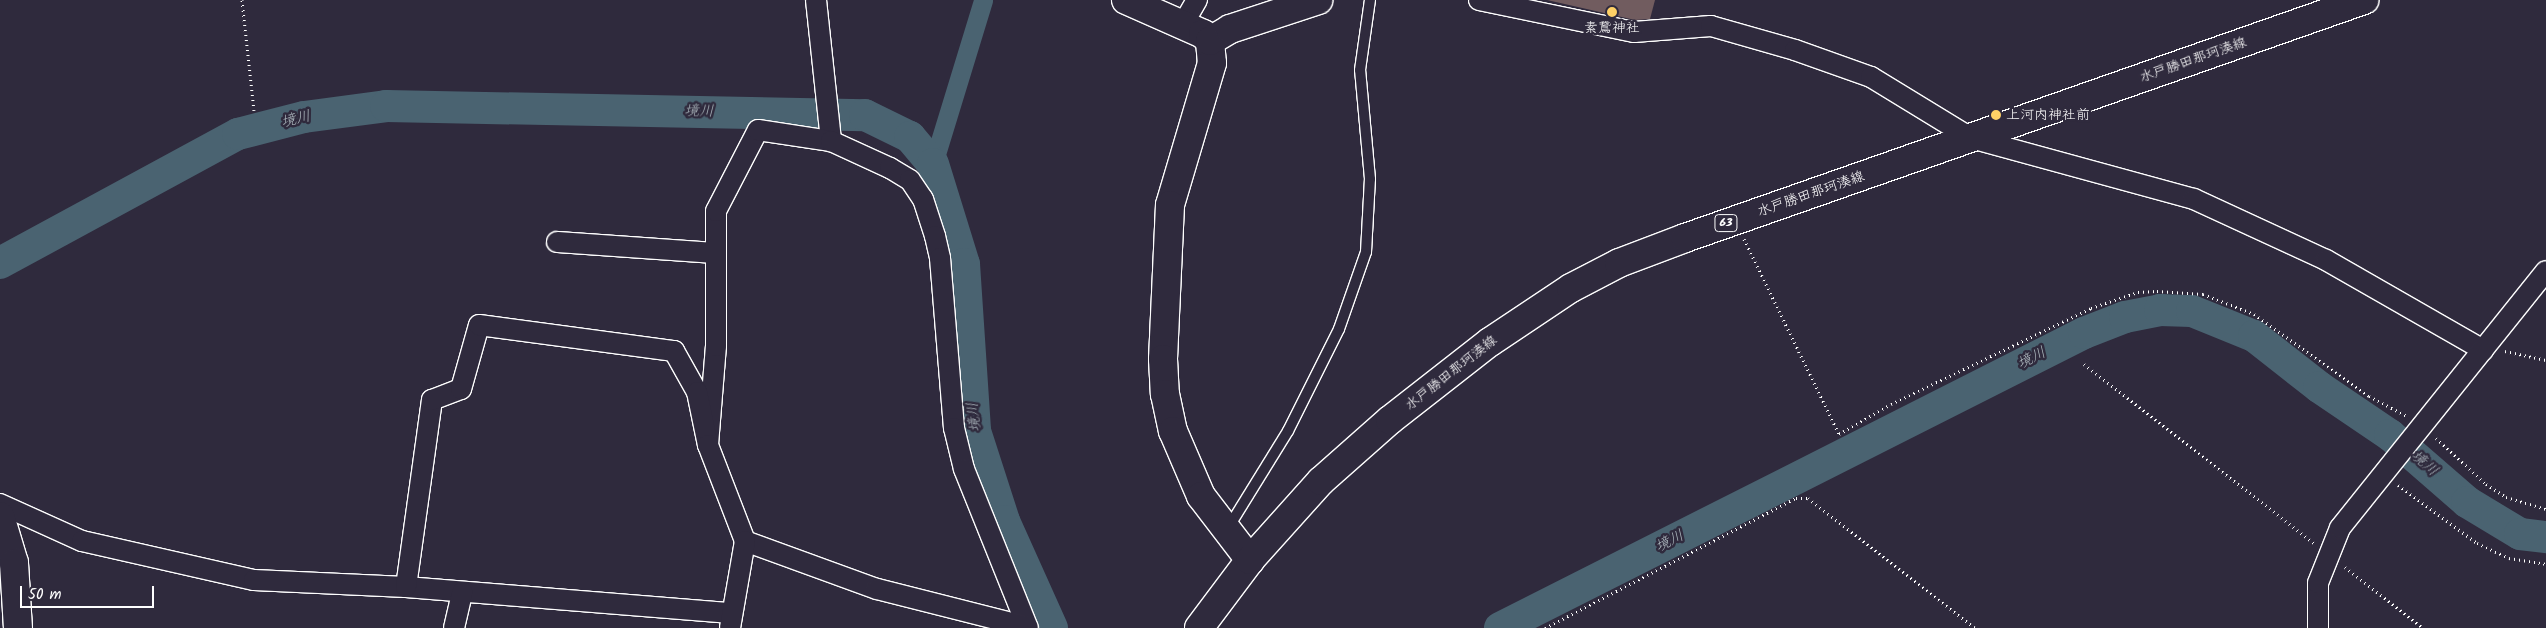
<!DOCTYPE html>
<meta charset="utf-8">
<style>
body{margin:0}
#map{position:relative;width:2546px;height:628px;overflow:hidden;background:#2f2a3d;font-family:Kalam,"Klee One",sans-serif}
div>[style]{position:absolute}
[style*='--x']{left:calc(var(--x)*1px);top:calc(var(--y)*1px);width:calc(var(--w)*1px);rotate:calc(var(--a)*1deg)}
.canal>*{height:19px;margin:-9.5px;padding:0 9.5px;transform-origin:9.5px;border-radius:9.5px;background:#4a6371}
.river>*{height:32px;margin:-16px;padding:0 16px;transform-origin:16px;border-radius:16px;background:#4a6371}
.building>*{inset:0;background:#715c5f}
.path>*{height:3px;margin-top:-1.5px;transform-origin:0;background:repeating-linear-gradient(90deg,#fff 0 1px,transparent 0 5px)}
.roads{filter:drop-shadow(1px 0 #fff) drop-shadow(-1px 0 #fff) drop-shadow(0 1px #fff) drop-shadow(0 -1px #fff)}
.lane>*{height:10px;margin:-5px;padding:0 5px;transform-origin:5px;border-radius:5px;background:#2f2a3d}
.street>*{height:20px;margin:-10px;padding:0 10px;transform-origin:10px;border-radius:10px;background:#2f2a3d}
.secondary>*{height:28px;margin:-14px;padding:0 14px;transform-origin:14px;border-radius:14px;background:#2f2a3d}
.primary>*{height:28px;margin:-14px;padding:0 14px;transform-origin:14px;border-radius:14px;background:#2f2a3d}
.dots>*{width:14px;height:14px;translate:-50% -50%;box-sizing:border-box;border:2px solid #2f2a3d;border-radius:50%}
span{translate:-50% -50%;white-space:nowrap;text-align:center;line-height:1.15;-webkit-text-stroke:5px #2f2a3d;paint-order:stroke}
.shield-label span{padding:1px 4px;background:#2f2a3d;border:1px solid;border-radius:4px;-webkit-text-stroke-width:0}
.shield-label{font-size:12px;color:#fff;font-weight:700}
.poi-label{font-size:14px;color:#fff}
.left{translate:0 -50%;text-align:left}
.street-label{font-size:14px;color:#fff}
.water-label{font-size:15px;color:#aeb9bf;font-style:italic}
.scale{position:absolute;left:20px;top:586px;width:134px;height:22px;box-sizing:border-box;border:2px solid #fff;border-top:0;padding-left:6px;font-size:15px;line-height:18px;white-space:nowrap;color:#fff;-webkit-text-stroke:4px #2f2a3d;paint-order:stroke}
</style>
<div id="map">
<div class="canal">
<i style="--x:933;--y:164;--w:171;--a:-73"></i>
</div>
<div class="river">
<i style="--x:0;--y:263;--w:271;--a:-28.5"></i>
<i style="--x:238;--y:134;--w:68;--a:-14.4"></i>
<i style="--x:304;--y:117;--w:83;--a:-7.6"></i>
<i style="--x:386;--y:106;--w:479;--a:1.1"></i>
<i style="--x:865;--y:115;--w:50;--a:26.1"></i>
<i style="--x:910;--y:137;--w:35;--a:50"></i>
<i style="--x:933;--y:164;--w:105;--a:72.8"></i>
<i style="--x:964;--y:264;--w:167;--a:86.2"></i>
<i style="--x:975;--y:431;--w:95;--a:72.1"></i>
<i style="--x:1004;--y:521;--w:117;--a:65.8"></i>
<i style="--x:1500;--y:628;--w:654;--a:-26.8"></i>
<i style="--x:2084;--y:333;--w:44;--a:-21.3"></i>
<i style="--x:2125;--y:317;--w:36;--a:-11"></i>
<i style="--x:2160;--y:310;--w:32;--a:2"></i>
<i style="--x:2192;--y:311;--w:67;--a:22"></i>
<i style="--x:2254;--y:336;--w:83;--a:38.1"></i>
<i style="--x:2319;--y:387;--w:86;--a:34.1"></i>
<i style="--x:2390;--y:435;--w:102;--a:41"></i>
<i style="--x:2467;--y:502;--w:62;--a:31.1"></i>
<i style="--x:2520;--y:534;--w:26;--a:7"></i>
</div>
<div class="building">
<i style="clip-path:polygon(1547px 0,1655px 0,1650px 19px,1635px 20px)"></i>
</div>
<div class="path">
<i style="--x:242;--y:0;--w:111;--a:83.8"></i>
<i style="--x:1744;--y:239;--w:217;--a:64"></i>
<i style="--x:1839;--y:434;--w:60;--a:-30"></i>
<i style="--x:1891;--y:404;--w:222;--a:-25.6"></i>
<i style="--x:2091;--y:308;--w:50;--a:-18.8"></i>
<i style="--x:2138;--y:292;--w:19;--a:-3"></i>
<i style="--x:2157;--y:291;--w:46;--a:3.7"></i>
<i style="--x:2203;--y:294;--w:55;--a:21.4"></i>
<i style="--x:2254;--y:314;--w:141;--a:35.5"></i>
<i style="--x:2369;--y:396;--w:43;--a:27.8"></i>
<i style="--x:2505;--y:351;--w:42;--a:12.4"></i>
<i style="--x:2084;--y:364;--w:291;--a:37.9"></i>
<i style="--x:2436;--y:438;--w:68;--a:42.6"></i>
<i style="--x:2486;--y:484;--w:24;--a:33"></i>
<i style="--x:2506;--y:497;--w:42;--a:16.7"></i>
<i style="--x:2398;--y:485;--w:98;--a:36.3"></i>
<i style="--x:2477;--y:543;--w:35;--a:25"></i>
<i style="--x:2509;--y:558;--w:37;--a:9"></i>
<i style="--x:2345;--y:567;--w:99;--a:38"></i>
<i style="--x:1545;--y:628;--w:283;--a:-27.4"></i>
<i style="--x:1796;--y:498;--w:12;--a:0"></i>
<i style="--x:1808;--y:498;--w:212;--a:37.9"></i>
</div>
<div class="roads">
<div class="lane">
<i style="--x:1228;--y:528;--w:114;--a:-58.3"></i>
<i style="--x:1288;--y:431;--w:114;--a:-63.4"></i>
<i style="--x:1339;--y:329;--w:82;--a:-70.7"></i>
<i style="--x:1366;--y:252;--w:73;--a:-86.9"></i>
<i style="--x:1370;--y:179;--w:109;--a:-95.2"></i>
<i style="--x:1360;--y:70;--w:71;--a:-81.9"></i>
</div>
<div class="street">
<i style="--x:816;--y:0;--w:142;--a:83.9"></i>
<i style="--x:1479;--y:0;--w:158;--a:11.7"></i>
<i style="--x:1634;--y:32;--w:77;--a:-4.5"></i>
<i style="--x:1711;--y:26;--w:87;--a:15.9"></i>
<i style="--x:1795;--y:50;--w:81;--a:19.6"></i>
<i style="--x:1871;--y:77;--w:117;--a:31.4"></i>
<i style="--x:1971;--y:138;--w:231;--a:15.3"></i>
<i style="--x:2194;--y:199;--w:145;--a:24.8"></i>
<i style="--x:2326;--y:260;--w:181;--a:29.8"></i>
<i style="--x:1183;--y:24;--w:28;--a:-60"></i>
<i style="--x:557;--y:242;--w:159;--a:4"></i>
<i style="--x:708;--y:445;--w:99;--a:-85.4"></i>
<i style="--x:716;--y:346;--w:135;--a:-90"></i>
<i style="--x:716;--y:211;--w:91;--a:-62.6"></i>
<i style="--x:758;--y:130;--w:74;--a:8.6"></i>
<i style="--x:831;--y:141;--w:65;--a:24.6"></i>
<i style="--x:890;--y:168;--w:23;--a:31"></i>
<i style="--x:910;--y:180;--w:23;--a:56"></i>
<i style="--x:923;--y:199;--w:39;--a:72"></i>
<i style="--x:935;--y:236;--w:23;--a:77"></i>
<i style="--x:940;--y:258;--w:171;--a:85.3"></i>
<i style="--x:954;--y:428;--w:42;--a:76.3"></i>
<i style="--x:964;--y:469;--w:171;--a:68.1"></i>
<i style="--x:0;--y:504;--w:90;--a:24.3"></i>
<i style="--x:82;--y:541;--w:176;--a:12.8"></i>
<i style="--x:254;--y:580;--w:152;--a:2.6"></i>
<i style="--x:406;--y:587;--w:326;--a:4.6"></i>
<i style="--x:745;--y:541;--w:140;--a:20"></i>
<i style="--x:877;--y:589;--w:155;--a:14.2"></i>
<i style="--x:406;--y:587;--w:189;--a:-82.1"></i>
<i style="--x:432;--y:400;--w:31;--a:-21"></i>
<i style="--x:461;--y:389;--w:66;--a:-74.3"></i>
<i style="--x:479;--y:325;--w:197;--a:7.6"></i>
<i style="--x:674;--y:351;--w:47;--a:60.7"></i>
<i style="--x:697;--y:392;--w:54;--a:78.3"></i>
<i style="--x:708;--y:445;--w:103;--a:68.9"></i>
<i style="--x:745;--y:541;--w:88;--a:99.8"></i>
<i style="--x:454;--y:628;--w:37;--a:-77"></i>
<i style="--x:2318;--y:628;--w:45;--a:-90"></i>
<i style="--x:2318;--y:583;--w:59;--a:-68.2"></i>
<i style="--x:2340;--y:528;--w:329;--a:-51.3"></i>
</div>
<div class="secondary">
<i style="--x:1126;--y:0;--w:84;--a:23.8"></i>
<i style="--x:1203;--y:34;--w:10;--a:45"></i>
<i style="--x:1210;--y:41;--w:22;--a:85"></i>
<i style="--x:1212;--y:63;--w:148;--a:106.5"></i>
<i style="--x:1170;--y:205;--w:154;--a:92.6"></i>
<i style="--x:1163;--y:359;--w:35;--a:87"></i>
<i style="--x:1165;--y:394;--w:38;--a:78"></i>
<i style="--x:1173;--y:431;--w:71;--a:66.7"></i>
<i style="--x:1201;--y:496;--w:81;--a:52.6"></i>
<i style="--x:1210;--y:41;--w:23;--a:-31"></i>
<i style="--x:1230;--y:29;--w:93;--a:-18.2"></i>
<i style="--x:0;--y:516;--w:49;--a:73.4"></i>
<i style="--x:14;--y:563;--w:65;--a:86.5"></i>
</div>
<div class="primary">
<i style="--x:1199;--y:628;--w:85;--a:-53.1"></i>
<i style="--x:1250;--y:560;--w:106;--a:-48.1"></i>
<i style="--x:1321;--y:481;--w:92;--a:-41.5"></i>
<i style="--x:1390;--y:420;--w:127;--a:-38"></i>
<i style="--x:1490;--y:342;--w:97;--a:-33.7"></i>
<i style="--x:1571;--y:288;--w:54;--a:-27.5"></i>
<i style="--x:1619;--y:263;--w:71;--a:-20.7"></i>
<i style="--x:1685;--y:238;--w:720;--a:-19.32"></i>
</div>
</div>
<div class="dots">
<i style="left:1612px;top:12px;background:#ffd166"></i>
<i style="left:1996px;top:115px;background:#ffd166"></i>
</div>
<div class="shield-label">
<span style="left:1726px;top:223px">63</span>
</div>
<div class="poi-label">
<span style="left:1612px;top:28px">素鵞神社</span>
<span class="left" style="left:2006px;top:115px">上河内神社前</span>
</div>
<div class="street-label">
<span style="left:2193px;top:60px;rotate:-19deg">水戸勝田那珂湊線</span>
<span style="left:1811px;top:194px;rotate:-19deg">水戸勝田那珂湊線</span>
<span style="left:1451px;top:373px;rotate:-38deg">水戸勝田那珂湊線</span>
</div>
<div class="water-label">
<span style="left:699px;top:112px;rotate:1deg">境川</span>
<span style="left:296px;top:120px;rotate:-13deg">境川</span>
<span style="left:2032px;top:359px;rotate:-27deg">境川</span>
<span style="left:975px;top:417px;rotate:-97deg">境川</span>
<span style="left:2424px;top:464px;rotate:41deg">境川</span>
<span style="left:1670px;top:542px;rotate:-27deg">境川</span>
</div>
<div class="scale">50 m</div>
</div>
